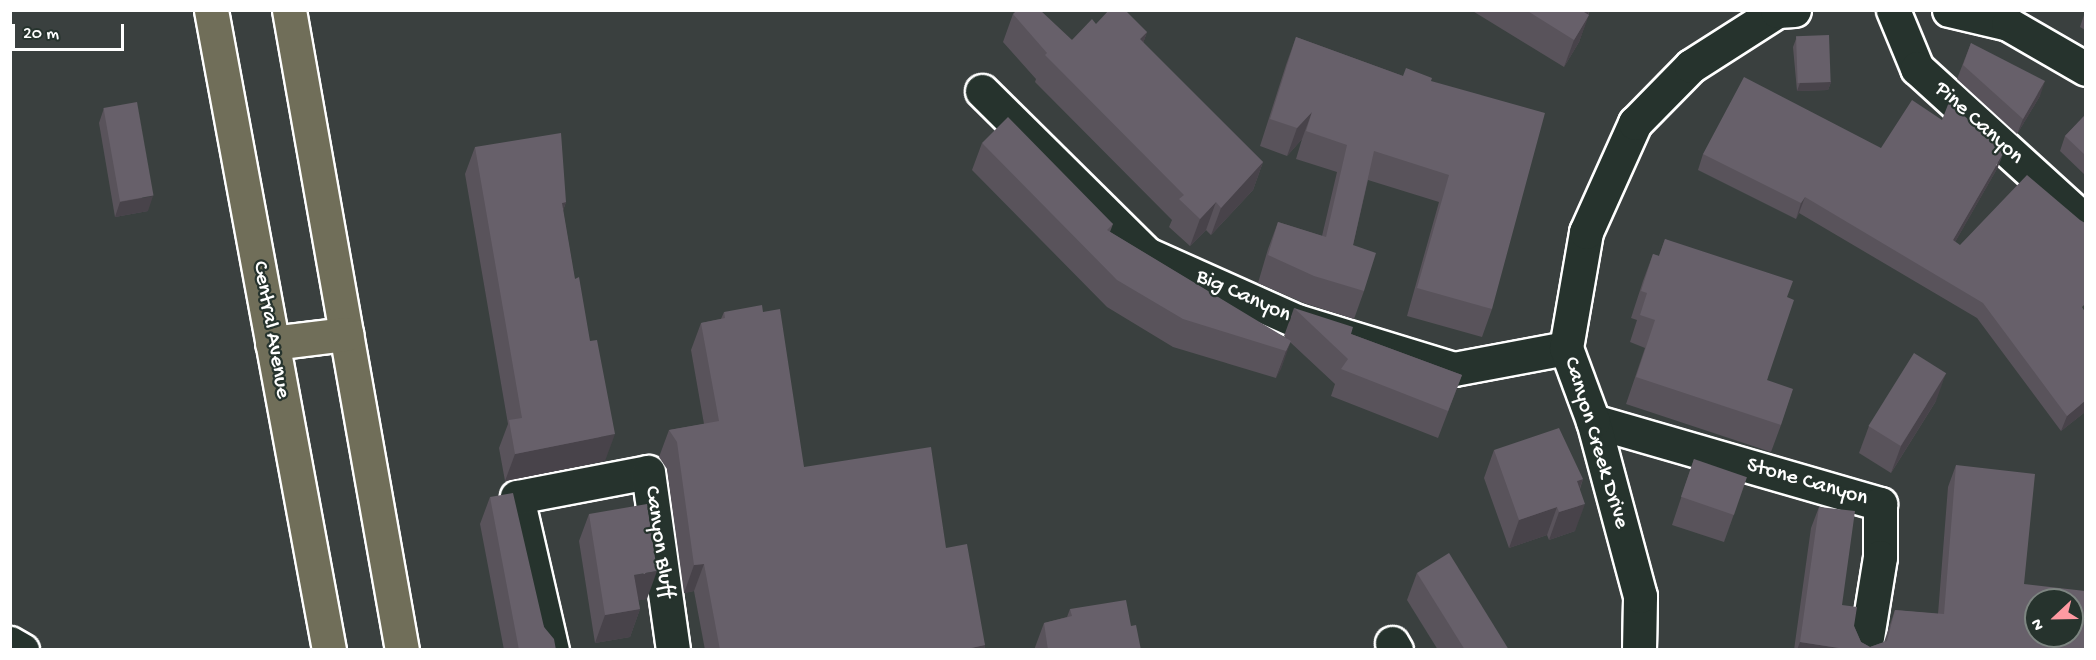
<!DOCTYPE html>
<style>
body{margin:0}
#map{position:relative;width:2096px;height:660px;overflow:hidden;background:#3a403f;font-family:"Gochi Hand",sans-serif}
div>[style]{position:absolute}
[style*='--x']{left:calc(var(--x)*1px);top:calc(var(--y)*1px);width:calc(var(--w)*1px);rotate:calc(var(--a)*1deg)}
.roads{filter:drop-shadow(2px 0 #fff) drop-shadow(-2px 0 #fff) drop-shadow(0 2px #fff) drop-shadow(0 -2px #fff)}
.minor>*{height:33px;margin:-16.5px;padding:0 16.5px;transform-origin:16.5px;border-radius:16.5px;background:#26332d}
.major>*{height:33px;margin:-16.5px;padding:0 16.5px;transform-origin:16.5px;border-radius:16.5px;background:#706e59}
.wall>*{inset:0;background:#59535b}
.shaded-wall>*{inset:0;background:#48434a}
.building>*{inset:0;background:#67606a;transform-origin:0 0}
span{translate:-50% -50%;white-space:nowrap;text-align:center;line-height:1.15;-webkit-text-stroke:4.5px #26332d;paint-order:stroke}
.street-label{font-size:22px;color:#fff}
.frame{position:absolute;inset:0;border:12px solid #fff;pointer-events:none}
.north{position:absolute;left:2024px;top:588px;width:60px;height:60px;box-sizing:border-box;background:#26332d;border:2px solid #7d8581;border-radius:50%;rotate:248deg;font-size:16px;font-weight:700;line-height:24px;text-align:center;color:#fff}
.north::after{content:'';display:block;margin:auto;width:21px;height:27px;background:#ff9aa2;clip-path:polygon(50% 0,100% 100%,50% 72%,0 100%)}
.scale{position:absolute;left:12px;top:24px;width:112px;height:27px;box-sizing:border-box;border:3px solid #fff;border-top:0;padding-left:8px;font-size:18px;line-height:21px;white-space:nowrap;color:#fff;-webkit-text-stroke:4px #26332d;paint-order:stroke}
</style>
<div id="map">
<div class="roads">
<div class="minor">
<i style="--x:1893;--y:10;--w:63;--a:67.5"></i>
<i style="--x:1917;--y:68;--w:229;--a:42.3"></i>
<i style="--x:1949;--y:10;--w:61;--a:13.3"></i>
<i style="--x:2008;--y:24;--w:90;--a:30"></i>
<i style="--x:982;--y:91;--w:232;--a:44.7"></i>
<i style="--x:1147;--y:254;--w:164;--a:24.1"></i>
<i style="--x:1297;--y:321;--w:164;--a:17"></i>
<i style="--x:1454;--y:369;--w:114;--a:-10.6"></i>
<i style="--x:1593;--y:421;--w:299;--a:16.1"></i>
<i style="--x:1880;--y:504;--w:53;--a:90"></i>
<i style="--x:1880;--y:557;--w:94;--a:99.2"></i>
<i style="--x:10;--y:643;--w:14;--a:30"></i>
<i style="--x:1392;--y:643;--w:8;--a:60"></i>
<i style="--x:552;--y:650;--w:157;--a:-102.9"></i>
<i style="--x:517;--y:497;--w:133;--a:-10.8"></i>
<i style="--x:648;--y:472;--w:180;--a:82"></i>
<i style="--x:1639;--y:650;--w:54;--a:-88.9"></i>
<i style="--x:1640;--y:596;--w:181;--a:-105"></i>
<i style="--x:1593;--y:421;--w:78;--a:-110.3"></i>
<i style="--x:1566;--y:348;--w:118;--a:-80.2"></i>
<i style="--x:1586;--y:232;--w:120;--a:-65.8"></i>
<i style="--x:1635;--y:123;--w:80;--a:-45.5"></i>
<i style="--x:1691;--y:66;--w:102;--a:-32.6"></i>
<i style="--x:1777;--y:11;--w:17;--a:-3"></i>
</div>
<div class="major">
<i style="--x:211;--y:10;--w:651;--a:79.55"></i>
<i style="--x:289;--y:10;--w:650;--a:79.99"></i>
<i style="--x:272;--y:343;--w:75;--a:-6.9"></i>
</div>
</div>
<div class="wall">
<i style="clip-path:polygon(1471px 10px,1590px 10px,1579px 42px,1564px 67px)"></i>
<i style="clip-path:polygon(2085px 12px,2085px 30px,2080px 27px)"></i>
<i style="clip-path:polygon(1013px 14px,1072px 40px,1096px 24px,1147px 32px,1143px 43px,1263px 162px,1253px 190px,1211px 235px,1206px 230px,1190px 246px,1169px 227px,1172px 220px,1035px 82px,1036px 79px,1003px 42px)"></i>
<i style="clip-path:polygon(1296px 37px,1403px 76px,1431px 81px,1492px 309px,1482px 337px,1407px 316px,1439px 202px,1368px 180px,1353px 245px,1364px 291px,1354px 319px,1304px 303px,1258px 283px,1268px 249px,1278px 222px,1322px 236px,1337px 172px,1296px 159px,1302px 139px,1287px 156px,1260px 146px,1286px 65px)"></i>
<i style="clip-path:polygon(1796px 39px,1831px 82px,1828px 90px,1797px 91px,1793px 47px)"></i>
<i style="clip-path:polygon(1971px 43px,2040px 96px,2017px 134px,1957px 79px)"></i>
<i style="clip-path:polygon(104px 108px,148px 211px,115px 217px,99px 123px)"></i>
<i style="clip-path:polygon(2085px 115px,2085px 175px,2060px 151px,2065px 136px)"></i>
<i style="clip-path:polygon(982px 143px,1113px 224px,1110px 232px,1288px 340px,1284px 336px,1294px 308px,1351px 334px,1462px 375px,1438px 438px,1331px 396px,1335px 384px,1290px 342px,1276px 378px,1173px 347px,1107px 307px,972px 170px)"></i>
<i style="clip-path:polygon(475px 147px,566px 202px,563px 211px,605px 461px,505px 481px,499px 448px,508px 424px,465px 174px)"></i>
<i style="clip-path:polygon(1881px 148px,1998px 167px,1955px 242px,2085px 412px,2061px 431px,1977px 318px,1799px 213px,1796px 219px,1698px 170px,1703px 154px)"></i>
<i style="clip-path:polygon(1665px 239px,1787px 297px,1767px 380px,1781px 425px,1771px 452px,1626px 404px,1645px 348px,1630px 342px,1637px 320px,1631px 318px,1643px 281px,1653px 254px,1659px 256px)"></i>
<i style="clip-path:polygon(724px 312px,804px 467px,946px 548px,985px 645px,984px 650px,705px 650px,694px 591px,684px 593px,667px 469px,659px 457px,669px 430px,704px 424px,691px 350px,701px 323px,721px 319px)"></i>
<i style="clip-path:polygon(1936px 401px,1891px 473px,1859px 453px,1869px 426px)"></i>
<i style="clip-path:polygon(1494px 450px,1583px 479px,1580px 489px,1575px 531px,1549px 540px,1547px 535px,1509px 548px,1484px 478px)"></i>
<i style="clip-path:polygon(1694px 459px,1734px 514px,1724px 542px,1672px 525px)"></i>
<i style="clip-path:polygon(1956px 465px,2024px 584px,2085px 650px,1794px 650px,1811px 528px,1819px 507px,1842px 605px,1854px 626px,1861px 642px,1870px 647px,1884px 642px,1895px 610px,1938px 614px,1948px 487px)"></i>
<i style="clip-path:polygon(490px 497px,544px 627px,556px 650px,504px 650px,480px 524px)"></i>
<i style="clip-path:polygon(589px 514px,647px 599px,638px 600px,640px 609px,630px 637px,595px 643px,579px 541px)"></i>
<i style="clip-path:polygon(1417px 573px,1509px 650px,1438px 650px,1407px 600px)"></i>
<i style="clip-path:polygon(1070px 609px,1131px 626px,1141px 650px,1034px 650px,1044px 623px,1067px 617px)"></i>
</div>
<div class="shaded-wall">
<i style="clip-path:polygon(1584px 10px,1590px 10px,1574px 39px)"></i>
<i style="clip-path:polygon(1589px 15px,1579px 42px,1564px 67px,1574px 40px)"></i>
<i style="clip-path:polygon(1147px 32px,1137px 60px,1140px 39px)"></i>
<i style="clip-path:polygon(2045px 81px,2040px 96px,2017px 134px,2023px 119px)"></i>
<i style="clip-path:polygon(1831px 82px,1828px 90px,1797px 91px,1800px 83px)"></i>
<i style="clip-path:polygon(1312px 112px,1302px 139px,1287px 156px,1297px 128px)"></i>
<i style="clip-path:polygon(2004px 152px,1998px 167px,1947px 256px,1953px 240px)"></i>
<i style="clip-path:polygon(1263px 162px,1253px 190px,1211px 235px,1221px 208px)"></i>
<i style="clip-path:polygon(153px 196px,148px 211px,115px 217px,120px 202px)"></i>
<i style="clip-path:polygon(1805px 197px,1799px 213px,1796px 219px,1801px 203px)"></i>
<i style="clip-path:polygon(566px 202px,556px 229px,562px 203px)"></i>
<i style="clip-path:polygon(1216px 202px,1206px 230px,1190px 246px,1200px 219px)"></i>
<i style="clip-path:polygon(1291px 341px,1281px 369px,1276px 378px,1286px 351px)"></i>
<i style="clip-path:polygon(1946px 373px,1936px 401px,1891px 473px,1901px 446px)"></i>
<i style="clip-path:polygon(2085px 401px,2085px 412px,2061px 431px,2067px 416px)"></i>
<i style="clip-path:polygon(615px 434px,605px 461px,505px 481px,515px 454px)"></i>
<i style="clip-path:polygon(1583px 479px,1573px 506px,1577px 481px)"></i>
<i style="clip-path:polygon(1585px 504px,1575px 531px,1549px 540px,1559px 512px)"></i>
<i style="clip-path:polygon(1557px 507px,1547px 535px,1509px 548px,1519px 520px)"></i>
<i style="clip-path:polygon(704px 564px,694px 591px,684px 593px,694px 565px)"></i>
<i style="clip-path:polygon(657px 571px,647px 599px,624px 603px,634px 575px)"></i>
<i style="clip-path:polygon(640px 609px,630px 637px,595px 643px,605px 615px)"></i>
<i style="clip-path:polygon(1800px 642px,1852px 650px,1797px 650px)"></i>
<i style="clip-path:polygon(985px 645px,984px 650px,962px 650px)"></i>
</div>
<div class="building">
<i style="clip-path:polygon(1017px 10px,1040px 10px,1072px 40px,1092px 19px,1096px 24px,1109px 10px,1125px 10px,1147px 32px,1140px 39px,1263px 162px,1221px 208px,1216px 202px,1200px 219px,1179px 199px,1184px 195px,1045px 55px,1047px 53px,1013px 14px)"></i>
<i style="clip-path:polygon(1526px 10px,1584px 10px,1584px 12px,1589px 15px,1574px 40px)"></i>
<i style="left:1829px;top:35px;width:47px;height:33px;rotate:88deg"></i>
<i style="clip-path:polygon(1296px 37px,1403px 76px,1406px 68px,1432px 78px,1431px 81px,1545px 113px,1492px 309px,1417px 288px,1449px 175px,1374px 151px,1353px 245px,1376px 253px,1364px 291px,1314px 276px,1268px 255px,1278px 222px,1326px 237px,1347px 145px,1306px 131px,1312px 112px,1297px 128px,1270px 119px)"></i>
<i style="clip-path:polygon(1971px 43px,2045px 81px,2023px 119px,1963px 65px)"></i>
<i style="clip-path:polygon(1744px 77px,1881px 148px,1912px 100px,1942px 120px,1949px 102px,2004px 152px,1953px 240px,1960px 245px,2027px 175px,2080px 220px,2085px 223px,2085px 304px,2082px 307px,2085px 312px,2085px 401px,2067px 416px,1983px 303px,1805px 197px,1801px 203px,1703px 154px)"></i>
<i style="left:137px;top:102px;width:95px;height:34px;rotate:80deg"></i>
<i style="clip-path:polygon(2085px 115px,2085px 155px,2065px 136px)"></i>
<i style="clip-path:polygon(1008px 117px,1113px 224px,1107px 230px,1291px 341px,1286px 351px,1183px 319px,1117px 280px,982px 143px)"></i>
<i style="clip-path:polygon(561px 133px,566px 202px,562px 203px,575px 279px,579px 277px,590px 341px,597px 340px,615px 434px,515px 454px,509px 420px,522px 418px,475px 147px)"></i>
<i style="clip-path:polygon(1665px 239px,1793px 281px,1787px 297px,1794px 300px,1767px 380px,1793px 389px,1781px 425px,1636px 377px,1655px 320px,1640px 315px,1647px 293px,1641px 291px,1653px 254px,1659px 256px)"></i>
<i style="clip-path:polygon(762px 305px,763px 312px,780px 309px,804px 467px,931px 447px,946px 548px,967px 544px,985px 645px,962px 650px,720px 650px,704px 564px,694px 565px,677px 442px,669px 430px,719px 421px,701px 323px,725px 318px,724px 312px)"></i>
<i style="clip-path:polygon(1294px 308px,1353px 327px,1351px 334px,1462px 375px,1448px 411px,1341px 369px,1348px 359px)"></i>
<i style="left:1914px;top:353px;width:38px;height:86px;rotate:32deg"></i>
<i style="clip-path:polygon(1559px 428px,1583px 479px,1577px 481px,1585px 504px,1559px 512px,1557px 507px,1519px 520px,1494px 450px)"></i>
<i style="left:1694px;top:459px;width:56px;height:40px;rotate:19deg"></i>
<i style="clip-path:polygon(evenodd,1956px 465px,2035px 474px,2024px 584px,2085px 591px,2085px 650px,1852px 650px,1800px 642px,1819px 507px,1855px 511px,1842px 605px,1857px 607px,1854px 626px,1861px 642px,1870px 647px,1887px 641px,1895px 610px,1944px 614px,1956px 465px,2036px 600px,2072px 600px,2072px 636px,2036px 636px,2036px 600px)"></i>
<i style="clip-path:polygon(513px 493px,544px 627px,554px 639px,556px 650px,519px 650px,490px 497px)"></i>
<i style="clip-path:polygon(647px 504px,657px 571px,634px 575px,640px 609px,605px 615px,589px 514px)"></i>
<i style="clip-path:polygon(1449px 553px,1509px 650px,1465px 650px,1417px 573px)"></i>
<i style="clip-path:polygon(1126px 600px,1131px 626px,1136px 625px,1141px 650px,1048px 650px,1044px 623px,1072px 616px,1070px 609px)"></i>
</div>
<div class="street-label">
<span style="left:1978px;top:124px;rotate:42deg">Pine Canyon</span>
<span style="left:1243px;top:297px;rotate:24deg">Big Canyon</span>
<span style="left:270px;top:330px;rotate:80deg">Central Avenue</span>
<span style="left:1595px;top:443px;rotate:73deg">Canyon Creek Drive</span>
<span style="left:1807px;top:483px;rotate:16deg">Stone Canyon</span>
<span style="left:658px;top:542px;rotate:82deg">Canyon Bluff</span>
</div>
<div class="frame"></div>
<div class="north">N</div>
<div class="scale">20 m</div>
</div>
